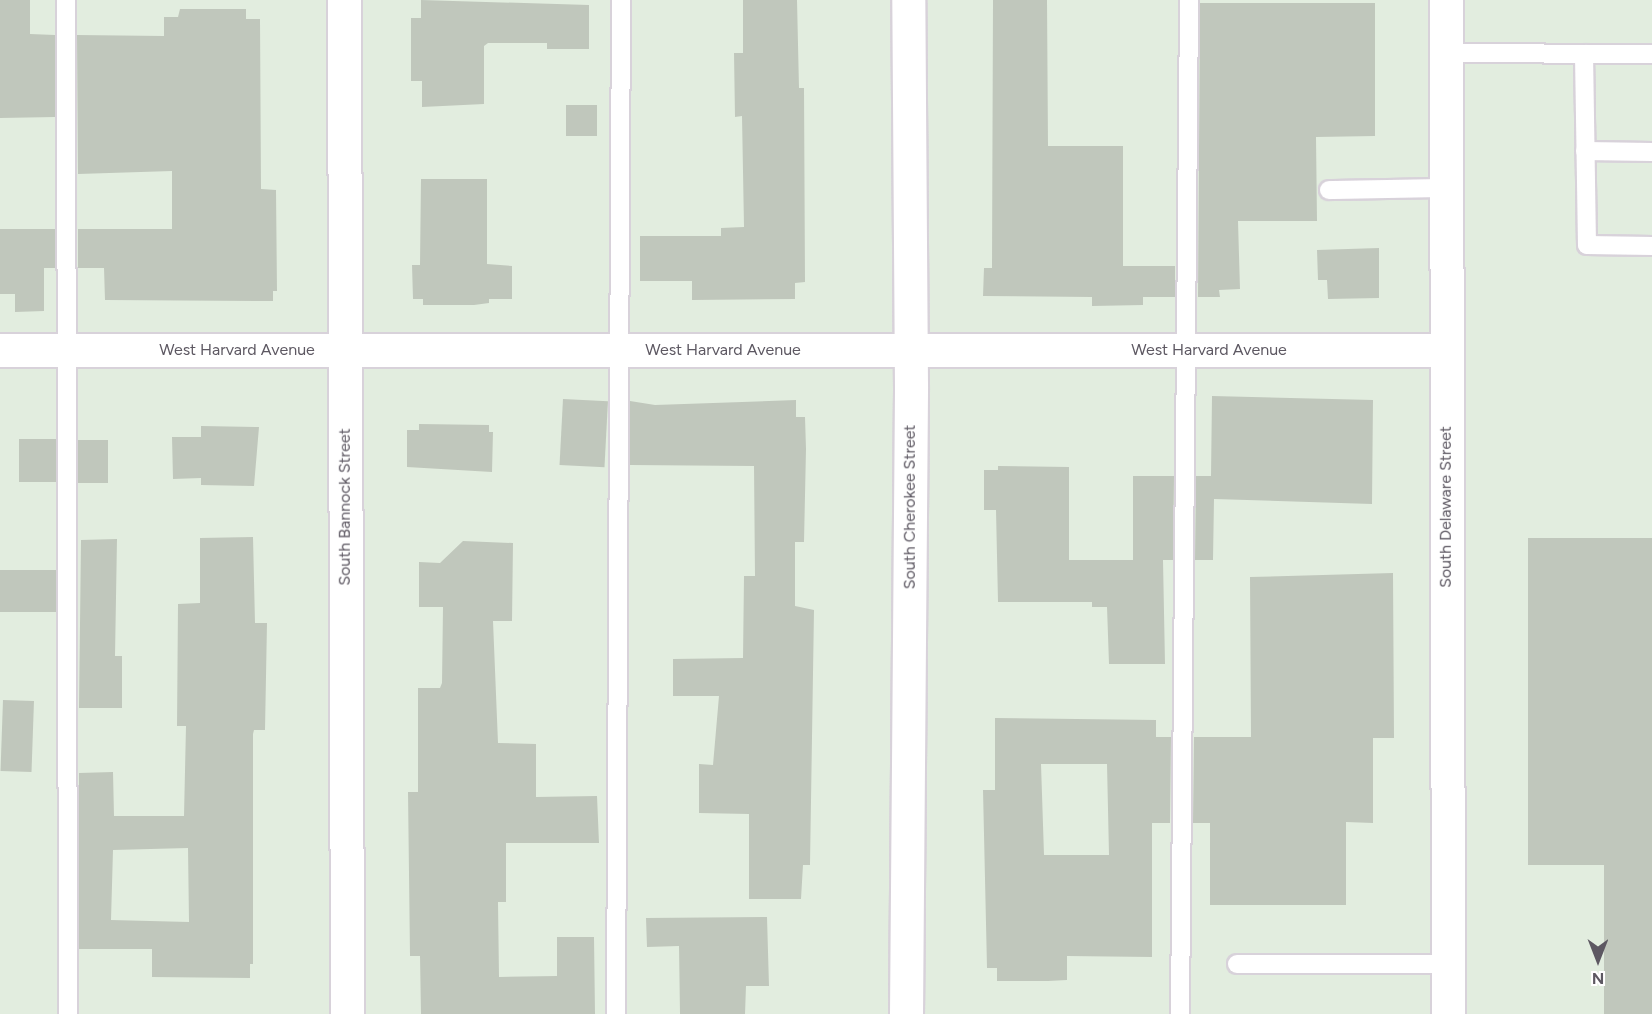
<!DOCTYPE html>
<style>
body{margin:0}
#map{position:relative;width:1652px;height:1014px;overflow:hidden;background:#e2eddf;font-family:Figtree,sans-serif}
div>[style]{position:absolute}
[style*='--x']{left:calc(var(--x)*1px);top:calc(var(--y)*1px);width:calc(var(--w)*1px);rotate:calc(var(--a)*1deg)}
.building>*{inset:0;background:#c0c7bc;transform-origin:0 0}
.roads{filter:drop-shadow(2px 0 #d8d2da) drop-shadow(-2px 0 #d8d2da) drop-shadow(0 2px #d8d2da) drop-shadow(0 -2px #d8d2da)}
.service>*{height:18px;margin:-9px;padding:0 9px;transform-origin:9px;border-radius:9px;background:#fff}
.minor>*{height:33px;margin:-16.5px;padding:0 16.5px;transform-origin:16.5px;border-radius:16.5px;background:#fff}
span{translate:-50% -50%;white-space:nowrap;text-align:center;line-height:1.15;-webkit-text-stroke:6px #fff;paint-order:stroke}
.street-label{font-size:16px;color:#5d5862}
.north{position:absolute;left:1568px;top:930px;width:60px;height:60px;-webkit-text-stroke:4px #fff;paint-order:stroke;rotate:180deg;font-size:16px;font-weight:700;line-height:24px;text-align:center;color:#5d5862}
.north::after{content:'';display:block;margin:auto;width:21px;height:27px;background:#5d5862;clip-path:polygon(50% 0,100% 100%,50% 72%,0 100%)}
</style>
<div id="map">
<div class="building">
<i style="clip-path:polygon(0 0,30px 0,30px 34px,55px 35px,55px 117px,0 118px)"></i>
<i style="clip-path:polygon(421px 0,589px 5px,589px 49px,547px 49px,547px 43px,488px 43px,484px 46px,484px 104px,422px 107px,422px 81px,411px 81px,411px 18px,421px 18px)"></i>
<i style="clip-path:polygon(743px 0,797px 0,799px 88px,804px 88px,805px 282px,795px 283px,795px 299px,692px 300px,692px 281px,640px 281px,640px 236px,721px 236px,721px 228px,744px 227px,742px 116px,735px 117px,734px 53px,743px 53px)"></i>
<i style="clip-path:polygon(993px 0,1047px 0,1048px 146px,1123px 146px,1123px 266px,1175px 266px,1175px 297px,1143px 297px,1143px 305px,1092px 306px,1092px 297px,983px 296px,984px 268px,992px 268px)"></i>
<i style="clip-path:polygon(1200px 3px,1375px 3px,1375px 136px,1316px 137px,1317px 221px,1238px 221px,1240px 289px,1219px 290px,1220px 297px,1198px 297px)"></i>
<i style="clip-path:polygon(180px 9px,246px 9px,246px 19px,260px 19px,261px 189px,276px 190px,277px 291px,273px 291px,273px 301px,105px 300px,104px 268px,78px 268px,78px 229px,172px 229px,172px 171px,78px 174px,77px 35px,164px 36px,164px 17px,178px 17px)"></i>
<i style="left:566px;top:105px;width:31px;height:31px"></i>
<i style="clip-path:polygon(421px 179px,487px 179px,487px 264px,512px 266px,512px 299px,489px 299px,489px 303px,474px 305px,423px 305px,423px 299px,413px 299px,412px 265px,420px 265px)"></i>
<i style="clip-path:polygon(0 229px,55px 229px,55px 268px,44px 268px,44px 311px,15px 312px,15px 294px,0 294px)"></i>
<i style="clip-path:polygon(1379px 248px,1379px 298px,1328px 299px,1327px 280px,1318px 280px,1317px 250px)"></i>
<i style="clip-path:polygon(1212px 396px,1373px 400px,1372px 504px,1214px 499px,1213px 560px,1195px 560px,1196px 476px,1211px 476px)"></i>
<i style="left:563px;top:399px;width:45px;height:66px;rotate:3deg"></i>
<i style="clip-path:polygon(796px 400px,796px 417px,805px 417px,806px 449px,804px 542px,795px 542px,795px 606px,814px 610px,810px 865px,803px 865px,801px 899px,749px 899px,749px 814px,699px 813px,699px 764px,713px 765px,719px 696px,673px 696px,673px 659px,743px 658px,744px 576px,755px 576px,754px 466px,630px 465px,630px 401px,655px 405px)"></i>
<i style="clip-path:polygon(419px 424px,489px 425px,489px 432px,493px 432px,492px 472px,407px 467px,407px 430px,419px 430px)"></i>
<i style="clip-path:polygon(201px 426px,259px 427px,254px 486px,201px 485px,201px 478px,173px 479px,172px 437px,201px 437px)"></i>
<i style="left:19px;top:439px;width:37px;height:43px"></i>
<i style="left:78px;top:440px;width:30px;height:43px"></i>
<i style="clip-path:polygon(998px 466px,1069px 467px,1069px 560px,1133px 560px,1133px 476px,1174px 476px,1173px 560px,1163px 560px,1165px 664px,1109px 664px,1107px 607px,1092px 607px,1092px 602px,998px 602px,996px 510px,984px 510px,984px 470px,998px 470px)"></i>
<i style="clip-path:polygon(evenodd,253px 537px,255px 623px,267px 623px,265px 730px,254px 730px,253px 734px,253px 964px,250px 964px,250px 978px,152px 977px,152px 949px,79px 949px,79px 773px,113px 772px,114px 816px,184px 816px,186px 726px,177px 726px,178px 604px,200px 603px,200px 538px,253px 537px,188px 848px,189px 922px,111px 920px,113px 850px,188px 848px)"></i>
<i style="clip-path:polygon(1528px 538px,1652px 538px,1652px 1014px,1604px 1014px,1604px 865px,1528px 865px)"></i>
<i style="clip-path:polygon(117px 539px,115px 656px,122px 656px,122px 708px,79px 708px,81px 540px)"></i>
<i style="clip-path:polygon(463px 541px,513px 543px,512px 621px,493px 621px,498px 743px,536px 744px,536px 797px,597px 796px,599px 843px,506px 843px,506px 902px,498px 902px,499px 977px,557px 976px,557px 937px,594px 937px,595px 1014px,421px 1014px,420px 956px,410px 956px,408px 792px,418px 792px,418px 688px,440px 688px,442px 683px,443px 607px,419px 607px,419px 562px,440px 563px)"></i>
<i style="left:0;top:570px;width:56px;height:42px"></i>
<i style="clip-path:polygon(1393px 573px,1394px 738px,1373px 738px,1373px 823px,1346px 822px,1346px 905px,1210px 905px,1210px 823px,1193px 823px,1194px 737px,1251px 737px,1250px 577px)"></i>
<i style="left:3px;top:700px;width:31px;height:71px;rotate:2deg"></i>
<i style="clip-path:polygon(evenodd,995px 718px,1156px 720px,1156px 737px,1171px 737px,1170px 823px,1152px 823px,1152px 957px,1067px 956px,1067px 980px,1048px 981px,997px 981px,997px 968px,987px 968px,983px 790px,995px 790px,995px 718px,1041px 764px,1107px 764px,1109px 855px,1044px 855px,1041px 764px)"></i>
<i style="clip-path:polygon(767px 917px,769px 986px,746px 986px,745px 1014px,680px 1014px,679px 946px,647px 947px,646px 918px)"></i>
</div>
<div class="roads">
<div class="service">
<i style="--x:66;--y:0;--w:1014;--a:89.89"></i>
<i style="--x:1446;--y:53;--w:206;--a:0.3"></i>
<i style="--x:1584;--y:54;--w:191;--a:89.1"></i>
<i style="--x:1587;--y:245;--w:65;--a:0.9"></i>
<i style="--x:1585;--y:151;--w:67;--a:0.9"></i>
<i style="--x:1329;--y:190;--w:117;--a:-1"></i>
<i style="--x:1237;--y:964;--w:210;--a:0"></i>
<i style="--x:616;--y:1014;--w:1014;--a:-89.72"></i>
<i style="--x:1180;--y:1014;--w:1014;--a:-89.49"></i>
</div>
<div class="minor">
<i style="--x:344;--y:0;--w:1014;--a:89.83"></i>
<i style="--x:1446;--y:0;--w:1014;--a:89.89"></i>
<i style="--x:0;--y:350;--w:1446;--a:0"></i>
<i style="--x:906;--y:1014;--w:628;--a:-89.54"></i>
<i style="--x:911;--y:386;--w:386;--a:-90.4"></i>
</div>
</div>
<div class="street-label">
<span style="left:237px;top:350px">West Harvard Avenue</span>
<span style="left:723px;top:350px">West Harvard Avenue</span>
<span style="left:1209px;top:350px">West Harvard Avenue</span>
<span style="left:345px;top:507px;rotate:-90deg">South Bannock Street</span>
<span style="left:910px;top:507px;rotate:-90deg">South Cherokee Street</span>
<span style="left:1446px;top:507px;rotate:-90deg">South Delaware Street</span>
</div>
<div class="north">N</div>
</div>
